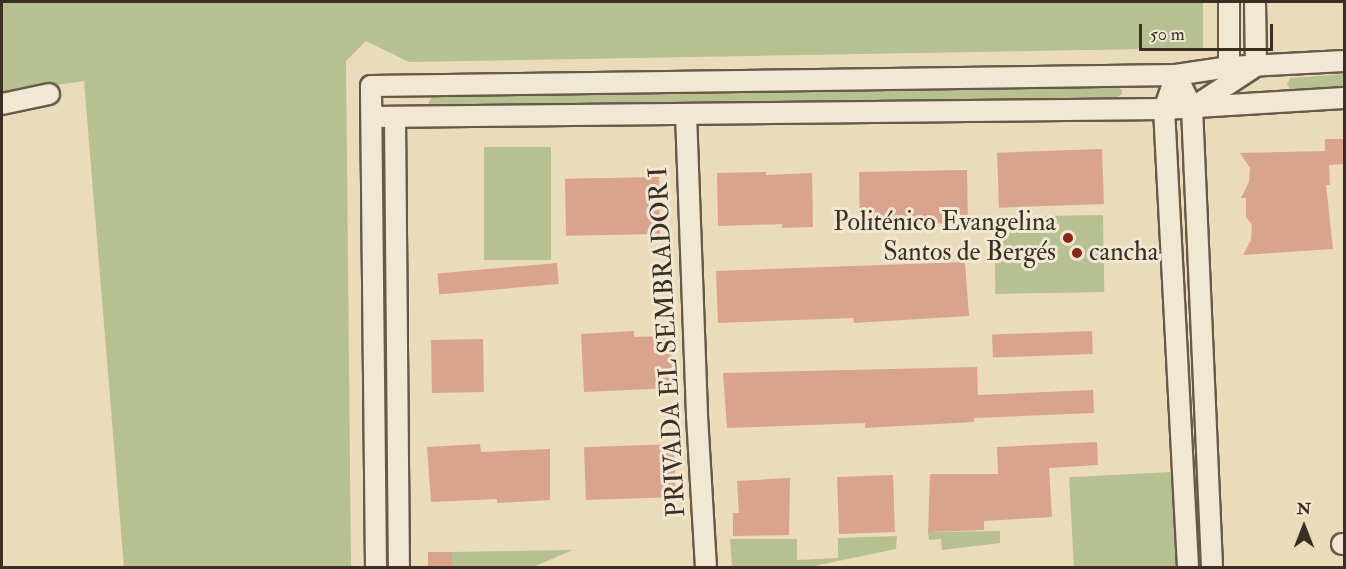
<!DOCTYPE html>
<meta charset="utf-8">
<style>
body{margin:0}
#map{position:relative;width:1346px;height:569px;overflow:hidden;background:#eadcbb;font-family:"IM FELL Double Pica",serif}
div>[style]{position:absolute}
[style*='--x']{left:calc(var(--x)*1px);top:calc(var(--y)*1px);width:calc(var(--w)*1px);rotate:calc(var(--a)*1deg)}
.green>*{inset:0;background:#b7c090;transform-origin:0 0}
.building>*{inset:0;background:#d9a38d;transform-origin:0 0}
.roads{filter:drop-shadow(2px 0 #675a49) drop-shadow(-2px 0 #675a49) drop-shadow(0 2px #675a49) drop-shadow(0 -2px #675a49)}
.minor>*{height:20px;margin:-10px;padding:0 10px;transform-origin:10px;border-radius:10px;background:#f1e8d3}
.dots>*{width:16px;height:16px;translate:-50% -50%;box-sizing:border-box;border:3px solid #f1e8d3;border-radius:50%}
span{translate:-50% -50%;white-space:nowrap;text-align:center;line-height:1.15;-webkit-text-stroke:6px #f1e8d3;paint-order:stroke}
.poi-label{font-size:26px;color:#3b2f23}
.right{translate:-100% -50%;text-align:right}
.left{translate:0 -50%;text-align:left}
.street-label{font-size:26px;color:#3b2f23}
.frame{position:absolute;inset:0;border:3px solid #3b2f23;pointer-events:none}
.north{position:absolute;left:1274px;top:497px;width:60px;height:60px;-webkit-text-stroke:4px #f1e8d3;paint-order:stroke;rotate:0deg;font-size:16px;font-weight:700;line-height:24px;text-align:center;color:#3b2f23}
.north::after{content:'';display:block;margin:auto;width:21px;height:27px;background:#3b2f23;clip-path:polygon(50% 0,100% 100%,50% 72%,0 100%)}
.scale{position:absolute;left:1139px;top:24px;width:134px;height:27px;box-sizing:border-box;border:3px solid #3b2f23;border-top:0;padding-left:8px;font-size:18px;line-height:21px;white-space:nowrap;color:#3b2f23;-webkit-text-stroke:4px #f1e8d3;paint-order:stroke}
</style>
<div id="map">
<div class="green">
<i style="clip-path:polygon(2px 2px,1203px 2px,1203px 48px,409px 62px,366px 41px,346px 61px,351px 567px,124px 568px,84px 81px,2px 93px)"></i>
<i style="clip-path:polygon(1344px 74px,1344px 86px,1290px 89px,1287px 84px,1290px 78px)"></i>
<i style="clip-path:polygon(1116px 85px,1122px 90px,1122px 94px,1117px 97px,436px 109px,428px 103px,434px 94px)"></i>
<i style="left:484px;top:147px;width:67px;height:113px"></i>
<i style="left:1103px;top:215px;width:77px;height:109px;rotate:89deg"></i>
<i style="left:1171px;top:472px;width:95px;height:102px;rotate:87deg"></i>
<i style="clip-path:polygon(1000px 531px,1000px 543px,942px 550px,941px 539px,929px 540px,928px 532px)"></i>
<i style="clip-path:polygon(897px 536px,896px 549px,809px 567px,732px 567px,730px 539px,797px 539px,797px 560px,838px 558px,838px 538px)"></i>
<i style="clip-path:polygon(573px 550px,533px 567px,452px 567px,452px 552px)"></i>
</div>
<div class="building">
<i style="clip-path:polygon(1325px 139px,1344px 139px,1344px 164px,1329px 165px,1330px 185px,1326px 185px,1333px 249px,1243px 255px,1251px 240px,1252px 225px,1246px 217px,1246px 198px,1241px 198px,1249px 182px,1250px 168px,1240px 153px,1325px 151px)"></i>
<i style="left:1102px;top:149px;width:55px;height:105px;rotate:88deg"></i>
<i style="left:967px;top:170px;width:53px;height:108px;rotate:89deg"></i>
<i style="clip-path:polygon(766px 172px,766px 175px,812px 173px,813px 227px,782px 228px,782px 224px,718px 226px,717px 173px)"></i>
<i style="left:659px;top:177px;width:57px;height:94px;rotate:89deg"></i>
<i style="clip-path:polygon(965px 262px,969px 316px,854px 323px,853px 318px,718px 323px,716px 271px)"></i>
<i style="left:557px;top:263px;width:21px;height:120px;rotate:85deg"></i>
<i style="clip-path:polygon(634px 331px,634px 337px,671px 336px,672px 388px,584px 392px,581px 334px)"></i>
<i style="left:1092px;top:331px;width:23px;height:100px;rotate:88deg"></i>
<i style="left:483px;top:339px;width:53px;height:52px;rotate:89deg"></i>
<i style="clip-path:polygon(977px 367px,978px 395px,1093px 390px,1094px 413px,974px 418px,974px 422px,865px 428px,865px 423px,727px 428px,723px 373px)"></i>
<i style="clip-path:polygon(1097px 442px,1098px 465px,1049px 468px,1052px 517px,984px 521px,984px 530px,928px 532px,930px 474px,998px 474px,997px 447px)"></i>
<i style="clip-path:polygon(480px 444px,481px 452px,550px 449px,550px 500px,497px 503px,497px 499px,431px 502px,427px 447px)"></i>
<i style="left:674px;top:444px;width:53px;height:90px;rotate:88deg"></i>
<i style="left:893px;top:475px;width:57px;height:56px;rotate:88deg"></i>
<i style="clip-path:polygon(790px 478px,789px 535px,733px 536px,733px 513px,739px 513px,737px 481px)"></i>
<i style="left:428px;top:552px;width:24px;height:15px"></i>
</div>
<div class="roads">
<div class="minor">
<i style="--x:1229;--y:67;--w:65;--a:-90"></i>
<i style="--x:1176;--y:75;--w:37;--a:64"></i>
<i style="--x:1192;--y:108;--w:460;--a:87.5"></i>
<i style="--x:1176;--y:75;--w:36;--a:109"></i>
<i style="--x:1164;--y:109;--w:460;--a:87"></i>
<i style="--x:2;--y:104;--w:48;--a:-12"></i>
<i style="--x:1195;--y:106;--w:73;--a:-33.3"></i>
<i style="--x:1256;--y:66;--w:64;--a:-90.9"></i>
<i style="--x:686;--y:114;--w:302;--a:87.9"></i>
<i style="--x:697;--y:416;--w:152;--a:86.6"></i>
<i style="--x:372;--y:117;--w:792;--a:-0.58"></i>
<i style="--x:1164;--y:109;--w:180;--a:-3.5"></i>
<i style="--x:395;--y:117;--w:451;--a:89.5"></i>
<i style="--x:1342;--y:544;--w:2;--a:0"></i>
<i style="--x:376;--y:568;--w:482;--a:-90.6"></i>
<i style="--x:371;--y:86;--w:805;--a:-0.78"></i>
<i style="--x:1176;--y:75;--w:54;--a:-8.6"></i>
<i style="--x:1229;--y:67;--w:115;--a:-3"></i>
</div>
</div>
<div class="dots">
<i style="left:1068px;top:238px;background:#8f2418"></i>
<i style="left:1077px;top:253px;background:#8f2418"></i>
</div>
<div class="poi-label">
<span class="right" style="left:1056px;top:238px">Politénico Evangelina<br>Santos de Bergés</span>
<span class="left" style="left:1089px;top:253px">cancha</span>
</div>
<div class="street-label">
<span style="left:668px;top:342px;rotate:-93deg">PRIVADA EL SEMBRADOR I</span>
</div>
<div class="frame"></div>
<div class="north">N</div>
<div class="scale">50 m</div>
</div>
